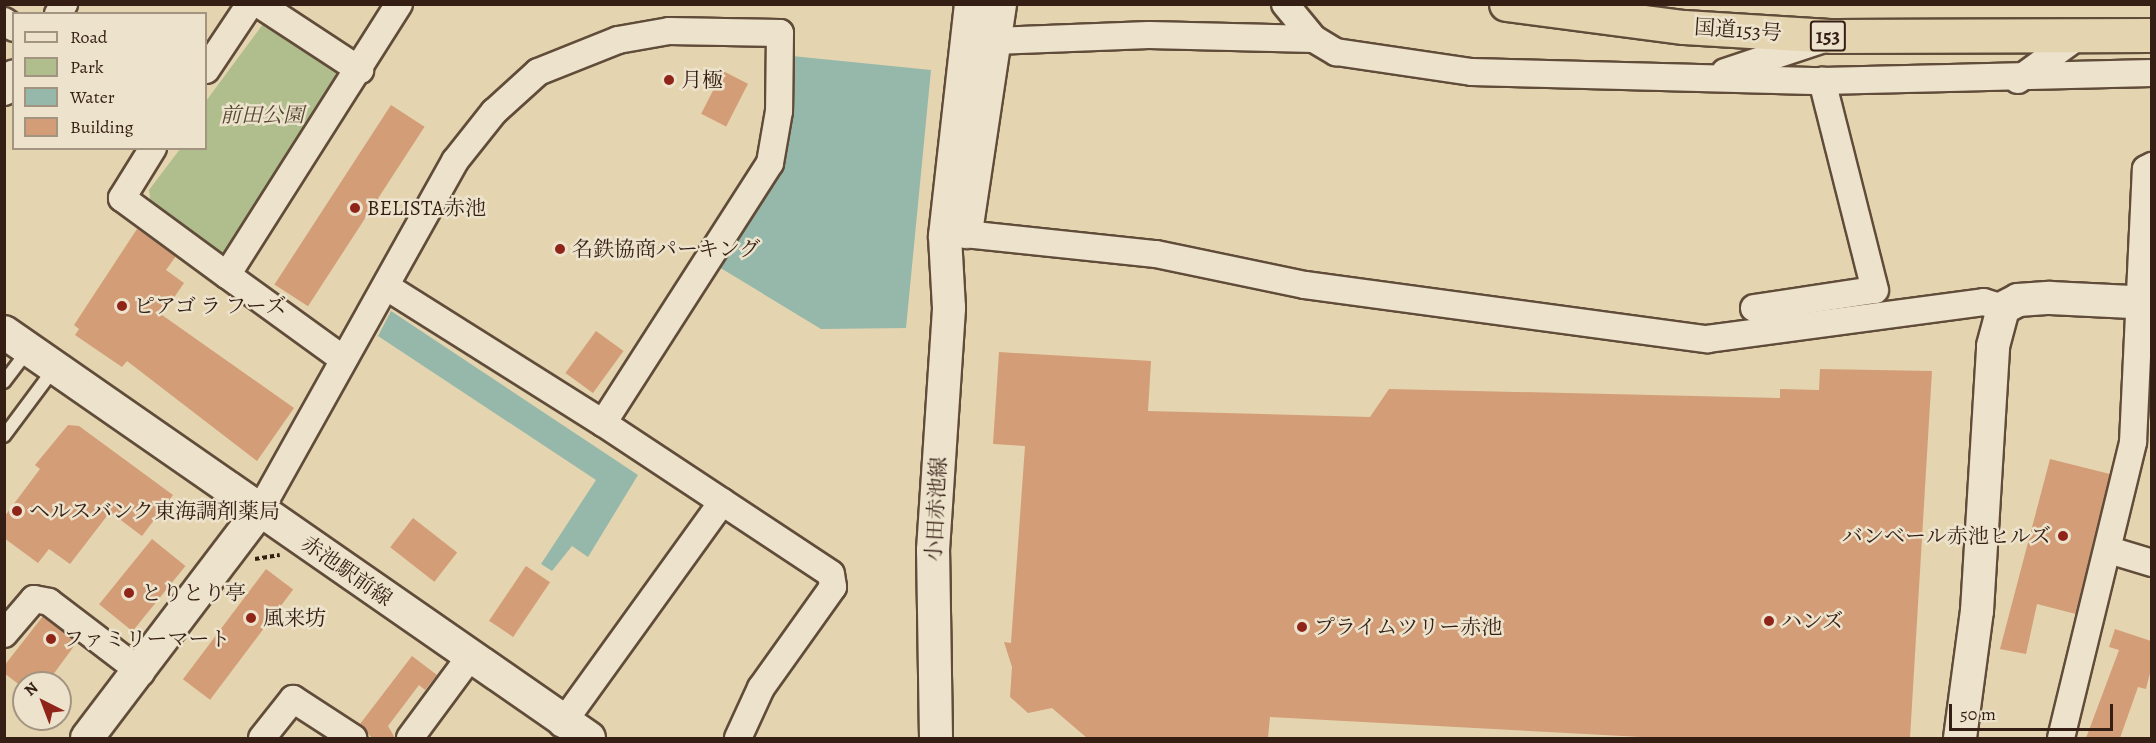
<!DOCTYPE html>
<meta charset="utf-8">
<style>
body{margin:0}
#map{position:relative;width:2156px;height:743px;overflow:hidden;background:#e4d4b0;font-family:Alegreya,"Noto Serif JP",serif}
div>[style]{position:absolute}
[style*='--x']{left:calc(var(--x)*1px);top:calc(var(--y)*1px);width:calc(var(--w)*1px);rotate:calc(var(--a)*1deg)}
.green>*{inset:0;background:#b0be8e}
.water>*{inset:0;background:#95b8aa}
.building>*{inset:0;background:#d39d77;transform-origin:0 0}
.path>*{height:4px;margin-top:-2px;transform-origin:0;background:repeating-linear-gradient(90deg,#351e13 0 4.5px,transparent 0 7.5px)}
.roads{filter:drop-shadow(2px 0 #614c3a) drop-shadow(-2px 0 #614c3a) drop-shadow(0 2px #614c3a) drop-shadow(0 -2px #614c3a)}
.service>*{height:12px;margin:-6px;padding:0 6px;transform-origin:6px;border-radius:6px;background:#ede3cc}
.minor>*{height:26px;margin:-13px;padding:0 13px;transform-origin:13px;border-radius:13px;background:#ede3cc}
.tertiary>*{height:32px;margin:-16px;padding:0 16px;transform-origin:16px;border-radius:16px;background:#ede3cc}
.trunk>*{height:33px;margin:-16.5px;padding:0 16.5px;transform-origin:16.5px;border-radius:16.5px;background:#e4d4b0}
.dots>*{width:16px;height:16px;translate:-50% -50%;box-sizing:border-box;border:3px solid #ede3cc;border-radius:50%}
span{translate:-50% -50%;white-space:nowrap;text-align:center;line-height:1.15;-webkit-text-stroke:5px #ede3cc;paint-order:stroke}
.shield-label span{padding:2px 4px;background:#ede3cc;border:2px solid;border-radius:4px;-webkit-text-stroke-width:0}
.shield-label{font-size:20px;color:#351e13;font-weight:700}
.street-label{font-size:21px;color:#351e13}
.poi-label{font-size:21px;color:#351e13}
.left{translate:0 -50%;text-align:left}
.right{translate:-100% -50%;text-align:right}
.park-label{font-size:21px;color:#544632;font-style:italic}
.frame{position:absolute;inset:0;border:6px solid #351e13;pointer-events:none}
.legend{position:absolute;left:12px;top:12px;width:195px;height:138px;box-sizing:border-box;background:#ede3cc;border:2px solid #a39482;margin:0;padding:8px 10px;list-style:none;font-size:18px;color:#351e13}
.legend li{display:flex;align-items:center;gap:12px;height:30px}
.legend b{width:30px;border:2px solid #a39482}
.north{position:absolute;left:12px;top:671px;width:60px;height:60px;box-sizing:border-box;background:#ede3cc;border:2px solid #a39482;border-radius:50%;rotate:318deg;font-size:16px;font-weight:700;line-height:24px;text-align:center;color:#351e13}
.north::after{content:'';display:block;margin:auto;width:21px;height:27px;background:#8f2418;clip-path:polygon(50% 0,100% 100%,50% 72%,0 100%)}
.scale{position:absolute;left:1949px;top:704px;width:164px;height:27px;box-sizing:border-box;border:3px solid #351e13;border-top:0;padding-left:8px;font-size:18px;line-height:21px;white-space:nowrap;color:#351e13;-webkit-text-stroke:4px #ede3cc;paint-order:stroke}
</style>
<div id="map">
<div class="green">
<i style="clip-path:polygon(273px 23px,343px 71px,226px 258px,151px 205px,149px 190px,180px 149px,206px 148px,206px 101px,263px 24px)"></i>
</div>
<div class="water">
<i style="clip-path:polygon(792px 56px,931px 70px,906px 328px,821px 329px,714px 264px,776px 180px)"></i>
<i style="clip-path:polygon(391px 311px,638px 475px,588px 557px,572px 546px,552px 571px,541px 564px,596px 480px,378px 336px)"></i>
</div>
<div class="building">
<i style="left:723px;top:71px;width:28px;height:48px;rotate:27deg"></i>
<i style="left:391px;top:105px;width:40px;height:214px;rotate:33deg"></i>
<i style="clip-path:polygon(137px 229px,176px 256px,166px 270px,184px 283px,162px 315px,294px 408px,257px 461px,127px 361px,122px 367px,75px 335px,79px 329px,74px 325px)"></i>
<i style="left:596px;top:331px;width:34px;height:52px;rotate:36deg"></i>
<i style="clip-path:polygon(999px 352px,1151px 361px,1148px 411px,1370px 417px,1389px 389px,1780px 398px,1780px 389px,1819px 390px,1820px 369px,1932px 371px,1910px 738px,1660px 738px,1270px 717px,1268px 738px,1087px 738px,1052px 708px,1028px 713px,1010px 697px,1012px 667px,1004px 642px,1011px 643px,1025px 446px,993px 444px)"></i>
<i style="clip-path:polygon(68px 425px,79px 426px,173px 495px,142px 536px,110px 512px,70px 564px,49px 549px,38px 563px,4px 538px,4px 517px,40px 469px,35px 465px)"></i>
<i style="clip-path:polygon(2050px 459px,2110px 474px,2076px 614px,2037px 604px,2026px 654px,2000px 649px)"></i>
<i style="left:413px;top:518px;width:56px;height:37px;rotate:38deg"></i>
<i style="left:152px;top:539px;width:43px;height:84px;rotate:39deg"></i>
<i style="left:526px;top:566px;width:29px;height:66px;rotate:34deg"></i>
<i style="left:266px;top:569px;width:34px;height:138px;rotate:37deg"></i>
<i style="clip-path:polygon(43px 616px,77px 642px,47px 683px,17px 683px,4px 673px,4px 666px)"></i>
<i style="clip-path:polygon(2115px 629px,2151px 641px,2151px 669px,2146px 689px,2138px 687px,2120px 738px,2086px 738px,2119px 650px,2109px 647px)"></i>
<i style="clip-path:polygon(412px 656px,437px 675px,425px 690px,419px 685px,388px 726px,395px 738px,372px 738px,360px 724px)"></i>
</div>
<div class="path">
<i style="--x:255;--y:559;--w:25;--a:-9"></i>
</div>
<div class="roads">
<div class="service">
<i style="--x:4;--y:382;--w:41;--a:-52.9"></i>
<i style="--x:4;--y:436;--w:84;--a:-53.3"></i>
</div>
<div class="minor">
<i style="--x:259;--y:4;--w:121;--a:33.2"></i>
<i style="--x:1285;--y:4;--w:45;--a:50.4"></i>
<i style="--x:1314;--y:39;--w:26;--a:31"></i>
<i style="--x:1336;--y:52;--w:137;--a:8.4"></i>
<i style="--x:1472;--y:72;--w:350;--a:1.5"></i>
<i style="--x:1822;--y:81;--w:330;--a:-1.4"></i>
<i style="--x:58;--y:14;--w:12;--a:-59"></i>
<i style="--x:4;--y:21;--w:12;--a:35"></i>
<i style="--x:994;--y:41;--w:155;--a:-2.2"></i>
<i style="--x:1149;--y:35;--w:165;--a:1.4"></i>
<i style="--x:206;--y:70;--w:79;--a:-56.3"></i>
<i style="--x:1725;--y:72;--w:104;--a:-18.4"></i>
<i style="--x:2018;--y:80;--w:73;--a:-36.1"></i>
<i style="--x:153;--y:148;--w:59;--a:121.8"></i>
<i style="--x:122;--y:198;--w:130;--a:36.3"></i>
<i style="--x:227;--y:275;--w:321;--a:-57.6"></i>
<i style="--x:965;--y:234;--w:192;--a:6"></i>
<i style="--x:1156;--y:254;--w:152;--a:11.8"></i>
<i style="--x:1305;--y:285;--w:406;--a:7.7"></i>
<i style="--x:1707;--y:339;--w:279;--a:-7.6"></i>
<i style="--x:1984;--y:302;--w:20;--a:18"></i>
<i style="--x:227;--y:275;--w:143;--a:35.9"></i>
<i style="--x:1754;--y:308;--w:122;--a:-8.5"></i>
<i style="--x:1875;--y:290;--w:216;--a:-104.2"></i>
<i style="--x:603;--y:423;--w:273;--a:33.5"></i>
<i style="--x:831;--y:574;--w:13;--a:81"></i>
<i style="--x:833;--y:587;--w:124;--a:125.5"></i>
<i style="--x:761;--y:688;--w:55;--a:114.7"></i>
<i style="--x:260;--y:510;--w:400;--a:-60.8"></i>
<i style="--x:455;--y:161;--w:63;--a:-51.5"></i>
<i style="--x:494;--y:112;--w:59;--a:-42.3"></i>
<i style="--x:538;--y:72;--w:86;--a:-21.8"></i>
<i style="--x:618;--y:40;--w:52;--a:-10"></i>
<i style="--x:669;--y:31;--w:111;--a:1"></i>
<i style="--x:780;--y:33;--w:78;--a:90.7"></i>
<i style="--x:779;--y:111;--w:53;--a:99.8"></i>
<i style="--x:770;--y:163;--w:309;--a:122.7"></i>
<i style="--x:603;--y:423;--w:255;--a:-147.8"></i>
<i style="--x:2109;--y:550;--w:45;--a:16.8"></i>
<i style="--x:4;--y:634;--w:46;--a:-49.4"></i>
<i style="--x:34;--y:599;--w:15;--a:11"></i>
<i style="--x:49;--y:602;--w:116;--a:37.3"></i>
<i style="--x:562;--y:724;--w:274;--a:-54.2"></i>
<i style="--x:262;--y:738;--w:50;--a:-51.5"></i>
<i style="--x:293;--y:699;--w:72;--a:33"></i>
<i style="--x:410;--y:738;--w:101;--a:-53.5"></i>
<i style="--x:2061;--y:738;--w:305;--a:-76.3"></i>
<i style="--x:2133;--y:442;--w:273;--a:-87.3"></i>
<i style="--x:2146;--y:169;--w:7;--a:-27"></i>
</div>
<div class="tertiary">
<i style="--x:4;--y:89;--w:16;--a:-52"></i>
<i style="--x:966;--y:232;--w:231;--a:-81.5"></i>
<i style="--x:4;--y:332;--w:712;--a:34.76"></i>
<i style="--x:87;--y:738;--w:286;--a:-52.8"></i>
<i style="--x:936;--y:738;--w:188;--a:-90.9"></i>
<i style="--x:933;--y:550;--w:243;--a:-86.2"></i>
<i style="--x:949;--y:308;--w:72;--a:-93.2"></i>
<i style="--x:945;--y:236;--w:233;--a:-83.6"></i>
<i style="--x:1960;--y:738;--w:128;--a:-82.4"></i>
<i style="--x:1977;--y:611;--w:265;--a:-86.5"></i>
<i style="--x:1993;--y:346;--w:39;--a:-75"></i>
<i style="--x:2003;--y:308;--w:17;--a:-28"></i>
<i style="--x:2018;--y:300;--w:32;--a:-4"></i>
<i style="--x:2050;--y:298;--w:102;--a:2.8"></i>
</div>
<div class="trunk">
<i style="--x:1506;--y:4;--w:179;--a:7.4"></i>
<i style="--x:1684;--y:27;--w:149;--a:3.5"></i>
<i style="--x:1833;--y:36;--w:319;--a:-0.2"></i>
</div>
</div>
<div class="dots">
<i style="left:669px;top:80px;background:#8f2418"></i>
<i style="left:355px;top:208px;background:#8f2418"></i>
<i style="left:560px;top:249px;background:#8f2418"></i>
<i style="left:122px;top:306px;background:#8f2418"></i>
<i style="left:17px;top:511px;background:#8f2418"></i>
<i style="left:2063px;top:536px;background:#8f2418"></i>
<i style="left:129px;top:593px;background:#8f2418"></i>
<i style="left:251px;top:618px;background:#8f2418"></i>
<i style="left:1769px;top:621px;background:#8f2418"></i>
<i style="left:1302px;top:627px;background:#8f2418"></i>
<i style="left:51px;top:639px;background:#8f2418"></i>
</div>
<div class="shield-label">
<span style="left:1828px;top:36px">153</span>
</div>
<div class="street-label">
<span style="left:1738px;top:30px;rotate:4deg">国道153号</span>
<span style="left:936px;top:509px;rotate:-87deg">小田赤池線</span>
<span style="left:347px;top:571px;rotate:35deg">赤池駅前線</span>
</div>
<div class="poi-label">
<span class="left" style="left:681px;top:80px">月極</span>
<span class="left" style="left:367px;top:208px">BELISTA赤池</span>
<span class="left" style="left:572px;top:249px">名鉄協商パーキング</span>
<span class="left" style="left:134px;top:306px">ピアゴ ラ フーズ</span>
<span class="left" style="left:29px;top:511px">ヘルスバンク東海調剤薬局</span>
<span class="right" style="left:2051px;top:536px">バンベール赤池ヒルズ</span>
<span class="left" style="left:141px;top:593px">とりとり亭</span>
<span class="left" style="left:263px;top:618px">風来坊</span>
<span class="left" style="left:1781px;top:621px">ハンズ</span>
<span class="left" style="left:1314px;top:627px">プライムツリー赤池</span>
<span class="left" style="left:63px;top:639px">ファミリーマート</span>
</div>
<div class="park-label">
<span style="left:262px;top:115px">前田公園</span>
</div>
<div class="frame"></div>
<ul class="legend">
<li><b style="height:8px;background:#ede3cc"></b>Road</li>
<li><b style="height:16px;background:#b0be8e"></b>Park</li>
<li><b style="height:16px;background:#95b8aa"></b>Water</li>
<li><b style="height:16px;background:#d39d77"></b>Building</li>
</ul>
<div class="north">N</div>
<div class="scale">50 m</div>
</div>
